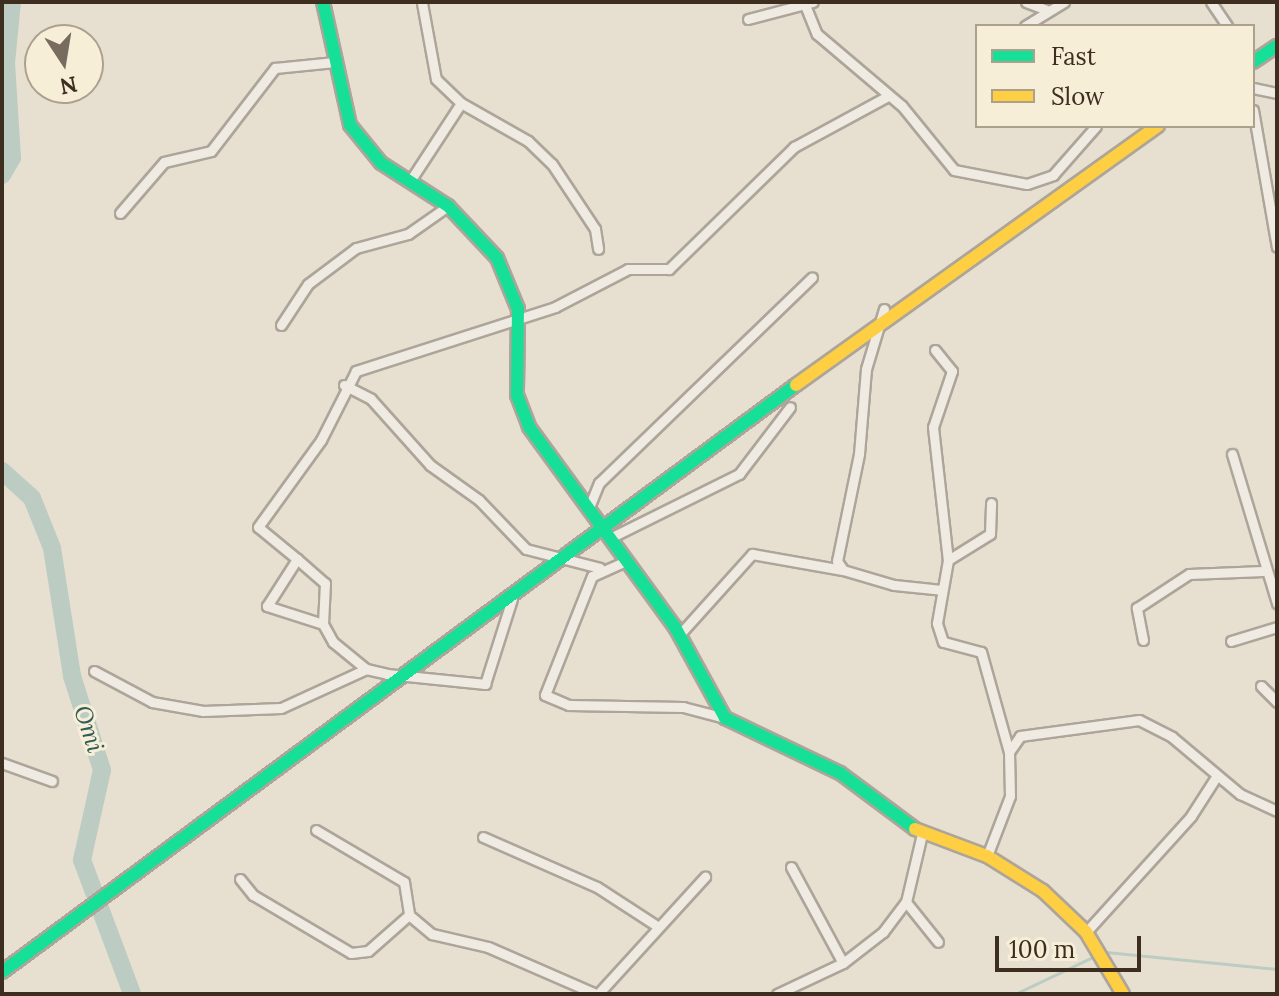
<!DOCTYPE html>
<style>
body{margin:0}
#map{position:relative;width:1279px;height:996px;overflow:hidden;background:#e7e0d1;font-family:Lora,serif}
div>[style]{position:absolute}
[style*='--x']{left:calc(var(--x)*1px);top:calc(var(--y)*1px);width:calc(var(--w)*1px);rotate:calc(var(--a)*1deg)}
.stream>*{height:3px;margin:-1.5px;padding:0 1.5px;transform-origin:1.5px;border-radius:1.5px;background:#bcccc2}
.river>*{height:18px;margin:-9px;padding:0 9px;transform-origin:9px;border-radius:9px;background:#bcccc2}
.roads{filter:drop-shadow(2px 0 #ada599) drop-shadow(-2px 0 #ada599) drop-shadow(0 2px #ada599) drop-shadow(0 -2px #ada599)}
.street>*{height:9px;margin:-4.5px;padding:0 4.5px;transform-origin:4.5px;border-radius:4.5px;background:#efebe3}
.fast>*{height:12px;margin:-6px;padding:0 6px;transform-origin:6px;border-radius:6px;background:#16e098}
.slow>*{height:12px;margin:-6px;padding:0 6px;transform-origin:6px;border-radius:6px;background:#ffcf43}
span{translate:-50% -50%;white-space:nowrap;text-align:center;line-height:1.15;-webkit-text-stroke:6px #f7eed8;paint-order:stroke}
.water-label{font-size:24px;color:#2f5d5a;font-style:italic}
.frame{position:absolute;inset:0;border:4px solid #3d2e20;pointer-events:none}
.legend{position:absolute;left:975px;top:24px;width:280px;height:104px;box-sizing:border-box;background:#f7eed8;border:2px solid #ada18e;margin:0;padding:10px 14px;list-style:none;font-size:24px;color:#3d2e20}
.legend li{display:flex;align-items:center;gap:16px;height:40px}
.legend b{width:40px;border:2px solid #ada18e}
.north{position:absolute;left:24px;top:24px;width:80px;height:80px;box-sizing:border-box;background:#f7eed8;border:2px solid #ada18e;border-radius:50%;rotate:168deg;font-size:22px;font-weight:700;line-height:32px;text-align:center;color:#3d2e20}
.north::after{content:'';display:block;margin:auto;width:28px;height:36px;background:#786c5e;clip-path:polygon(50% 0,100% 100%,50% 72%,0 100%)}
.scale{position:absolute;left:995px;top:936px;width:146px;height:36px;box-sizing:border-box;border:4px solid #3d2e20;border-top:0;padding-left:10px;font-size:24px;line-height:28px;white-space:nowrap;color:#3d2e20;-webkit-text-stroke:6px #f7eed8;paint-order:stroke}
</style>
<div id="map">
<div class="stream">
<i style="--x:1106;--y:952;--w:172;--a:5.7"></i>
<i style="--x:1015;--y:994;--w:91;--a:-25.4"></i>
</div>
<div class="river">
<i style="--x:2;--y:175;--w:20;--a:-60"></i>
<i style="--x:12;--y:158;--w:95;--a:-93.6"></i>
<i style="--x:6;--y:63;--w:61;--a:-84.4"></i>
<i style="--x:2;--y:471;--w:40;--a:42"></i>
<i style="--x:32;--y:498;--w:54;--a:68.2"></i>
<i style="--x:52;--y:548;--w:130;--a:81.1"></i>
<i style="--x:72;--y:676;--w:99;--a:72.3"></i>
<i style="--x:102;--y:770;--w:92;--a:102.5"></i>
<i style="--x:82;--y:860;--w:143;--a:69.5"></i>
</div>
<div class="roads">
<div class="street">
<i style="--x:1026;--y:2;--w:22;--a:21"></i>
<i style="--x:1211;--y:2;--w:29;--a:56"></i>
<i style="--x:422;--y:3;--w:77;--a:79.6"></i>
<i style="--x:436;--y:79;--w:35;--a:44"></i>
<i style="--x:805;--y:5;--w:31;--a:68"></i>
<i style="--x:817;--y:34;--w:111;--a:40.3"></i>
<i style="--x:902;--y:106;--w:82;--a:50.9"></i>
<i style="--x:954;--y:170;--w:74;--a:10.9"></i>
<i style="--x:1027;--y:184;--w:28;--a:-19"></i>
<i style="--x:1053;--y:175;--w:65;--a:-48.7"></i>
<i style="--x:748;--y:19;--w:67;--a:-14.7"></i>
<i style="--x:1025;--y:26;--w:46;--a:-31.6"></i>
<i style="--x:1253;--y:88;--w:25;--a:12"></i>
<i style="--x:1253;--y:110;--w:139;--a:80.1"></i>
<i style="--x:410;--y:181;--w:93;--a:-56.8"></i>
<i style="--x:461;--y:103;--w:77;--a:29.6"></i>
<i style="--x:528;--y:141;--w:33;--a:44"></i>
<i style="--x:552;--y:164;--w:78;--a:56.5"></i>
<i style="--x:595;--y:229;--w:20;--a:81"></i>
<i style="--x:120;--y:213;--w:67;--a:-49.2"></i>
<i style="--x:164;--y:162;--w:48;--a:-13.2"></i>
<i style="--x:211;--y:151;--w:105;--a:-52.4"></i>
<i style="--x:275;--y:68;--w:60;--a:-5.7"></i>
<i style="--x:884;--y:309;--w:63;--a:106.7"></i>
<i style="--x:866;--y:369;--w:85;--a:94.7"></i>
<i style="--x:859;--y:454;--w:109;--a:101.6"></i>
<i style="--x:837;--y:561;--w:11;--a:56"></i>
<i style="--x:843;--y:570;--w:53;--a:16.4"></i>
<i style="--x:894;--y:585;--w:48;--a:5.9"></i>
<i style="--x:281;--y:325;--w:49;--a:-56.6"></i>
<i style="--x:308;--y:284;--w:60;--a:-36.9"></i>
<i style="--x:356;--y:248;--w:54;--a:-15.1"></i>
<i style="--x:408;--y:234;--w:49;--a:-35"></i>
<i style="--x:935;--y:350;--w:27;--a:51"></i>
<i style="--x:952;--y:371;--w:59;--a:108.7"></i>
<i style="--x:933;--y:427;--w:134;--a:83.6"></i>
<i style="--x:344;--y:385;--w:30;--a:27"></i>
<i style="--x:371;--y:399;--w:89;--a:48.2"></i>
<i style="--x:430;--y:465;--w:60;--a:35.5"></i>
<i style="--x:479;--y:500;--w:68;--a:46.2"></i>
<i style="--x:526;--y:549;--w:76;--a:14.4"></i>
<i style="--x:1232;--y:454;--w:156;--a:73.2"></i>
<i style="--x:590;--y:505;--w:24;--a:-68"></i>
<i style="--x:599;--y:483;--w:296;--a:-44"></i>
<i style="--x:614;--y:536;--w:140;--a:-26.4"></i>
<i style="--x:739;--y:474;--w:84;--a:-52.7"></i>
<i style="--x:297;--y:559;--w:37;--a:41"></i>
<i style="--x:325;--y:583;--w:41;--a:92.8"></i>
<i style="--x:323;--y:624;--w:21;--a:61"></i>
<i style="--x:333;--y:642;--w:43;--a:39.3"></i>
<i style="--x:366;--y:669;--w:22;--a:13"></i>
<i style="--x:387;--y:674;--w:99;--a:5.8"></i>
<i style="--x:485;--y:684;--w:89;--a:-72.4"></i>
<i style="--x:626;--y:561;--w:37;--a:156"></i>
<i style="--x:592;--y:576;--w:128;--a:111.6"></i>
<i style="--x:545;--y:695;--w:26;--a:23"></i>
<i style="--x:569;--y:705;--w:114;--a:1"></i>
<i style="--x:683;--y:707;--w:43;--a:14.7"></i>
<i style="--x:323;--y:624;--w:59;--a:-162.2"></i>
<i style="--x:267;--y:606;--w:56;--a:-57.4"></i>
<i style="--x:297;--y:559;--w:50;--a:-140.6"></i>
<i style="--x:258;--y:527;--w:107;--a:-54.1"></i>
<i style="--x:321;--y:440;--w:77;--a:-63.1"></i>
<i style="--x:356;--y:371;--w:209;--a:-17.8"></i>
<i style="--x:555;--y:307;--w:82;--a:-27.5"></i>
<i style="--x:628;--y:269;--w:41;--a:0"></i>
<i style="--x:669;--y:269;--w:175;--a:-44.3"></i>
<i style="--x:794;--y:147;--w:105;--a:-28.5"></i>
<i style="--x:680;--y:634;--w:108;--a:-48"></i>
<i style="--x:752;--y:554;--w:92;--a:10"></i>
<i style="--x:1143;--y:640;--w:33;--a:-101"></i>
<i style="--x:1137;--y:608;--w:62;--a:-33.2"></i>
<i style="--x:1189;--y:574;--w:74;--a:-2.3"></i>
<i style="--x:1231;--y:641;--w:48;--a:-16.9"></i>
<i style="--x:94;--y:671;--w:66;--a:28.1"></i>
<i style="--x:152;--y:702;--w:52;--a:10"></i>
<i style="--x:203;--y:711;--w:78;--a:-2.2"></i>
<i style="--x:281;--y:708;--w:94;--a:-24.6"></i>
<i style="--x:1261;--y:686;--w:23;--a:45"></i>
<i style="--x:1009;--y:752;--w:19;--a:-55"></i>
<i style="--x:1020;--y:736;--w:120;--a:-7.7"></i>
<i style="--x:1139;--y:720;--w:37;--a:27"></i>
<i style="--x:1172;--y:737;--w:89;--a:40"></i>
<i style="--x:1240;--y:794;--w:41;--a:24.7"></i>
<i style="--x:2;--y:763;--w:53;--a:19.8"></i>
<i style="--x:316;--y:830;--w:102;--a:30.6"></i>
<i style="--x:404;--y:882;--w:33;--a:81"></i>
<i style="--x:409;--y:915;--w:30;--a:40"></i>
<i style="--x:432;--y:934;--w:57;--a:13.1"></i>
<i style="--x:488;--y:947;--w:118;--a:23.5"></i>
<i style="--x:483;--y:837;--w:124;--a:23.7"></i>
<i style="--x:597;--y:887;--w:72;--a:33"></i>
<i style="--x:987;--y:856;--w:64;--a:-69"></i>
<i style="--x:1010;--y:796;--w:44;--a:-91.3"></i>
<i style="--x:1009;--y:752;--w:104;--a:-105.6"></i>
<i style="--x:981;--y:652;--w:39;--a:-165"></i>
<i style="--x:943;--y:642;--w:20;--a:-108"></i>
<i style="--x:937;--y:623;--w:64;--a:-80.1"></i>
<i style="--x:948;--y:560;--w:49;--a:-31.8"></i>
<i style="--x:990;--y:534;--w:31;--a:-88"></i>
<i style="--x:791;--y:867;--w:109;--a:61.6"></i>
<i style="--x:240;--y:879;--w:21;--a:51"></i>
<i style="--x:253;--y:895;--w:114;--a:30.6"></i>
<i style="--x:351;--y:953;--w:17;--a:-7"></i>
<i style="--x:368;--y:951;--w:55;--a:-41.3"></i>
<i style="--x:906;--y:902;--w:51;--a:51.3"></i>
<i style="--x:1086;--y:932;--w:156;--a:-47.8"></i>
<i style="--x:1191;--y:816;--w:46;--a:-57.3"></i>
<i style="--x:598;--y:994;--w:159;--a:-47.6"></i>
<i style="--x:777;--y:994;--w:73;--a:-25.2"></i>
<i style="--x:843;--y:963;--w:51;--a:-37.8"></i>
<i style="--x:883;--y:932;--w:38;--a:-53"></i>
<i style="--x:906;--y:902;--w:70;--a:-76.8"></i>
</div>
<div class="fast">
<i style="--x:323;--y:2;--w:126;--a:77.6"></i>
<i style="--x:350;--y:125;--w:49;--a:50.8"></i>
<i style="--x:381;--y:163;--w:80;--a:32.7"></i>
<i style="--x:448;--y:206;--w:71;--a:46.7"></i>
<i style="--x:497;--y:258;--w:55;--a:67.6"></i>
<i style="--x:518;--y:309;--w:86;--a:90.7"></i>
<i style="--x:517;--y:395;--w:34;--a:69"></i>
<i style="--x:529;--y:427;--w:248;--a:53.9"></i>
<i style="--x:675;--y:627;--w:104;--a:61.2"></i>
<i style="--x:725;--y:718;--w:127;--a:25.6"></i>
<i style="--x:840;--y:773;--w:94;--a:36.7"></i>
<i style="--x:1253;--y:62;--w:29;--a:-34"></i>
<i style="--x:2;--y:972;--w:987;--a:-36.48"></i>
</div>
<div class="slow">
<i style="--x:796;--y:385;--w:445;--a:-35.6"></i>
<i style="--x:915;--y:829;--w:77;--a:20.6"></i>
<i style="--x:987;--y:856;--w:66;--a:32"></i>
<i style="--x:1043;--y:891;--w:59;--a:43.6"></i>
<i style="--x:1086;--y:932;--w:72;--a:59.2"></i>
</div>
</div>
<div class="water-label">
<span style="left:89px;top:729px;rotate:72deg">Omi</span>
</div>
<div class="frame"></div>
<ul class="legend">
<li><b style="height:10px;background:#16e098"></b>Fast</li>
<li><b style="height:10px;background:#ffcf43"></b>Slow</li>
</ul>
<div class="north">N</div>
<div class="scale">100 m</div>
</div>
